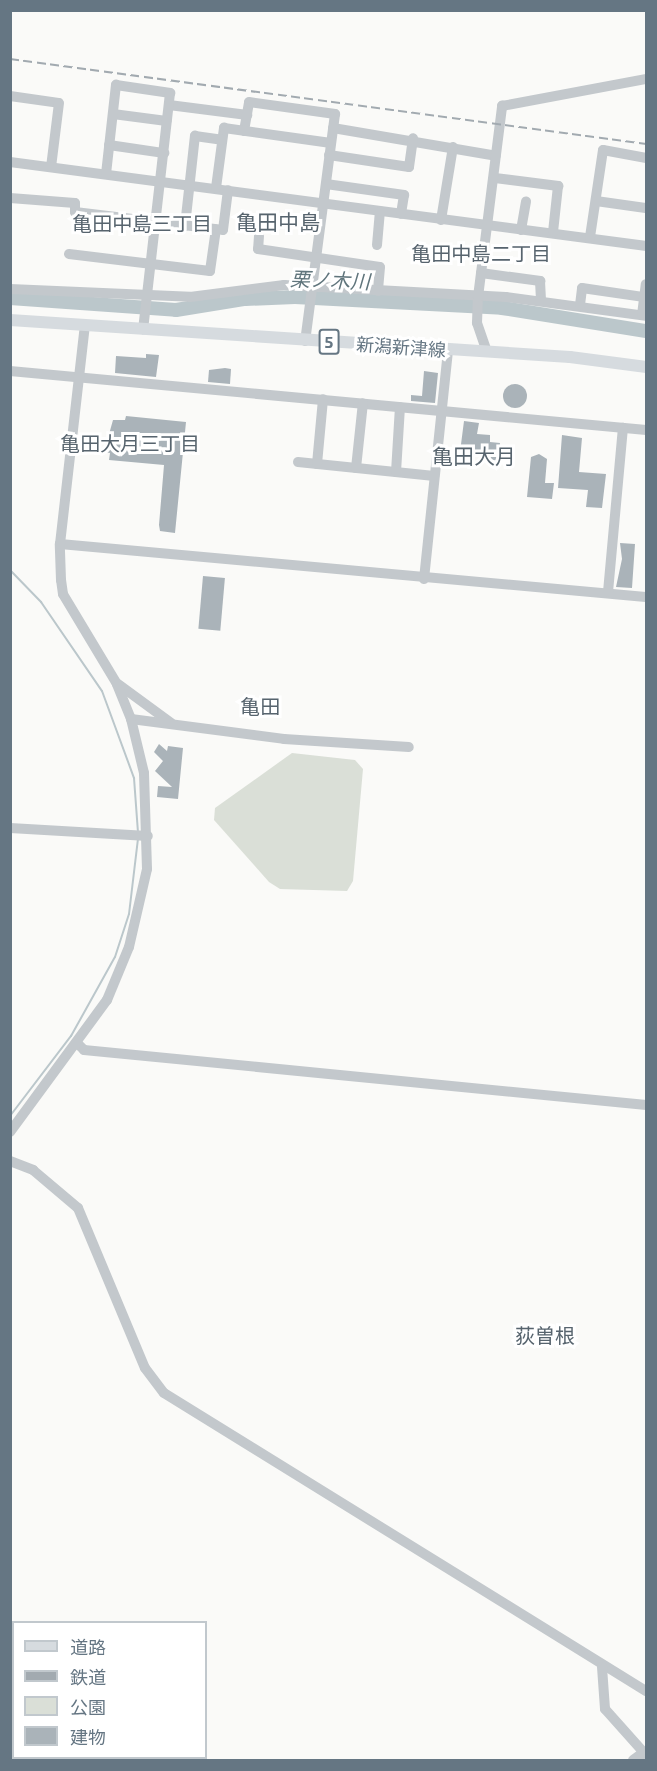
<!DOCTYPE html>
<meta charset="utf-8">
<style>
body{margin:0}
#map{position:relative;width:657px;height:1771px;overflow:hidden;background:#fafaf8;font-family:"Exo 2","Noto Sans JP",sans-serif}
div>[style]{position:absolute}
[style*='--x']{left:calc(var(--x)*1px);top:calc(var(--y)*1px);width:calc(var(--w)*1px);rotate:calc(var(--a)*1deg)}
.green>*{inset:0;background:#dadfd7}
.stream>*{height:2px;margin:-1px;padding:0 1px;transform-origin:1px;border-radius:1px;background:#bbc7cb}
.river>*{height:14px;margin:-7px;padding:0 7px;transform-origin:7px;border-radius:7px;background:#bbc7cb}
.building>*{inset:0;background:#aab3b9;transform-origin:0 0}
.round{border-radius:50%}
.minor>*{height:10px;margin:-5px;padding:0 5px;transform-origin:5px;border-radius:5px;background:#c3c8cc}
.major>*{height:12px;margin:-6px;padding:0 6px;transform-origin:6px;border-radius:6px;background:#d6dbdf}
.rail>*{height:2px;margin-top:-1px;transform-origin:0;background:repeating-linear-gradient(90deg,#a2aab0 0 9px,transparent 0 13.5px)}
span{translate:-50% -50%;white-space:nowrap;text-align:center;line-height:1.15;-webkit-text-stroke:6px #fff;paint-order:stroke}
.shield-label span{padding:2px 4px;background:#fff;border:2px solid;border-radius:4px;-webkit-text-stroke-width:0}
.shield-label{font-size:16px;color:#657683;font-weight:700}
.street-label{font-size:18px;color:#657683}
.neighbourhood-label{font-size:20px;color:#57646e}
.water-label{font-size:20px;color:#60757c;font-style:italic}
.quarter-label{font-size:21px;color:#57646e}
.frame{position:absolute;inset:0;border:12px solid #657683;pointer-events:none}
.legend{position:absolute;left:12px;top:1621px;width:195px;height:138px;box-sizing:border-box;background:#fff;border:2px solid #c1c8cd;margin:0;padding:8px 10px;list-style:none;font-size:18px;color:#657683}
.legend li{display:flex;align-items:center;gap:12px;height:30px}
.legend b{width:30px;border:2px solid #c1c8cd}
</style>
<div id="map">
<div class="green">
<i style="clip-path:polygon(292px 753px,355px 760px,363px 769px,353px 881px,347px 891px,280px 889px,269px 882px,214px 820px,215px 808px)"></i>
</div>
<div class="stream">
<i style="--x:10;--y:570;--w:45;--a:45.9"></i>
<i style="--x:41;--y:602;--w:108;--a:55.6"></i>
<i style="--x:102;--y:691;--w:93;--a:69.8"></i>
<i style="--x:134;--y:778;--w:55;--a:85.8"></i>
<i style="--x:10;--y:1116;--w:101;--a:-52.7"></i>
<i style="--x:71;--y:1036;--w:90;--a:-60.9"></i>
<i style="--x:115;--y:957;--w:45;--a:-72"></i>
<i style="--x:129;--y:914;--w:76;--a:-83.2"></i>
</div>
<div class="river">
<i style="--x:10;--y:298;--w:166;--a:4.1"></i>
<i style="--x:176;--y:310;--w:70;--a:-9.1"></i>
<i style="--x:245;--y:299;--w:50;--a:-2.3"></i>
<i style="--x:295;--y:297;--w:207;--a:3"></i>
<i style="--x:502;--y:308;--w:146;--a:9.1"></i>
</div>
<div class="building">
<i style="clip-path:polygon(146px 354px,159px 355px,156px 377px,115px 373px,116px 356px,146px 358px)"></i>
<i style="clip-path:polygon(225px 368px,231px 369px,230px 384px,208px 382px,209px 370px)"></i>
<i style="clip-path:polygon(424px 371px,438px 373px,435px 403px,411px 401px,411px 395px,422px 396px)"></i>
<i class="round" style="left:503px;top:384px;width:24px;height:24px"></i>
<i style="clip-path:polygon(126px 416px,186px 422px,175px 533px,160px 531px,159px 525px,164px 465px,109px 460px,110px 453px,104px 452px,113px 420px,125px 420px)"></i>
<i style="clip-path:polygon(464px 421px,479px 423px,477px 434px,490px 435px,490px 442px,500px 443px,498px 461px,460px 452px)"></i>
<i style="clip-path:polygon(562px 435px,582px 438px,579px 472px,606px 474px,602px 508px,586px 507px,588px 490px,558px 488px)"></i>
<i style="clip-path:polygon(539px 454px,547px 459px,545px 483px,554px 483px,552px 499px,527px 497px,531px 457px)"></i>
<i style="clip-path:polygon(620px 543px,635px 544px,632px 588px,616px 587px,622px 559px)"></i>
<i style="left:203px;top:576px;width:22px;height:53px;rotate:5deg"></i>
<i style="clip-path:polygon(159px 744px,167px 751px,168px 746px,183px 748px,178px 799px,157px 797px,158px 786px,172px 787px,155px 771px,163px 761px,154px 752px)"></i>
</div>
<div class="minor">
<i style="--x:10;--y:96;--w:49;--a:8.1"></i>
<i style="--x:59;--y:103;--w:64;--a:97.1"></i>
<i style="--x:169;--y:105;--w:79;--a:7.3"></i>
<i style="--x:113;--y:114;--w:54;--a:7.4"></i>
<i style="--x:333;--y:128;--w:165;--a:9.7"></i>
<i style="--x:244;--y:131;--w:29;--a:-80"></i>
<i style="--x:249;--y:102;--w:87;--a:7.9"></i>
<i style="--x:335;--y:114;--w:229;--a:97.5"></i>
<i style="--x:109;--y:145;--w:56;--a:8.3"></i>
<i style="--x:329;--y:155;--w:81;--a:8.5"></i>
<i style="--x:409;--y:167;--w:29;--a:-82"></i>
<i style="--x:10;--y:162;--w:642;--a:7.52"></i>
<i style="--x:106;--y:174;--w:90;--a:-83.6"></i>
<i style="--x:116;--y:85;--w:55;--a:8.4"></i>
<i style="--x:170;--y:93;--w:238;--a:96.5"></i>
<i style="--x:495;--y:178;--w:64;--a:7.2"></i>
<i style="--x:558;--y:186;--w:46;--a:96.2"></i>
<i style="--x:326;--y:184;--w:79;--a:8"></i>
<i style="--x:404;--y:195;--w:19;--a:99"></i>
<i style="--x:216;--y:188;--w:61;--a:-82.4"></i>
<i style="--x:224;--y:128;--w:108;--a:8"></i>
<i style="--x:10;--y:198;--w:65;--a:4.4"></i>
<i style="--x:75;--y:203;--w:9;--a:90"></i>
<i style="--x:75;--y:212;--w:149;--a:6.9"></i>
<i style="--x:223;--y:230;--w:40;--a:-82.9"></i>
<i style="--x:596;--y:201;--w:50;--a:8"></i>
<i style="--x:441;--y:220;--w:74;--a:-80.7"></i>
<i style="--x:185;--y:226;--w:91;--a:-83.7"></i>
<i style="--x:195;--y:136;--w:27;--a:8"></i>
<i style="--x:521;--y:230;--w:29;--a:-80"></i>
<i style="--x:259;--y:236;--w:13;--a:94"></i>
<i style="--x:258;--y:249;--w:123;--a:8.4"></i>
<i style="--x:380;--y:267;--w:24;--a:95"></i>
<i style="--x:590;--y:237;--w:88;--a:-81.5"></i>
<i style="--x:603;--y:150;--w:44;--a:10.5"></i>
<i style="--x:377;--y:245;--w:34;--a:-85"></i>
<i style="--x:69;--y:254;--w:142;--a:6.9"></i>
<i style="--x:210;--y:271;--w:42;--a:-81.9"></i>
<i style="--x:481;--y:273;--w:60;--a:7.7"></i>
<i style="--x:540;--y:281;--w:20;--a:87"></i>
<i style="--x:10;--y:289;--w:180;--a:2.5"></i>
<i style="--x:190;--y:297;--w:95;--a:-7.3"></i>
<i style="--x:284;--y:285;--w:222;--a:3.1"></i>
<i style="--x:506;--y:297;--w:141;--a:7.7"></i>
<i style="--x:580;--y:305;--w:17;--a:-83"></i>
<i style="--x:582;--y:288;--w:63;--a:8.3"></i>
<i style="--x:642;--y:315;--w:31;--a:-83"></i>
<i style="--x:487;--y:352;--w:31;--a:-109"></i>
<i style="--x:477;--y:323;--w:26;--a:-88"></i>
<i style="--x:478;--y:297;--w:193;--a:-82.8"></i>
<i style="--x:502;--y:106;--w:147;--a:-10.6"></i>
<i style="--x:10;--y:371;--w:639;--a:5.3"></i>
<i style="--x:298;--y:462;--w:137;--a:5.9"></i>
<i style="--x:317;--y:464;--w:65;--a:-84.7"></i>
<i style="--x:356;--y:468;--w:65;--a:-83.9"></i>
<i style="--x:396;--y:472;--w:65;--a:-86.5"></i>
<i style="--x:60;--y:544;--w:588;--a:5.17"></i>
<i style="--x:424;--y:579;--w:230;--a:-84"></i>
<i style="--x:608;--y:592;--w:165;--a:-84.8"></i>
<i style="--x:118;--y:684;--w:66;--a:36.3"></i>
<i style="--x:131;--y:719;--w:154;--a:7.4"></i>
<i style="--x:284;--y:739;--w:125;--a:3.7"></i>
<i style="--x:10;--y:828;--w:138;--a:3.3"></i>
<i style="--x:77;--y:1043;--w:10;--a:45"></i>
<i style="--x:84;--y:1050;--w:565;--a:5.59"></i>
<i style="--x:10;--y:1132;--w:164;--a:-53.7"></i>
<i style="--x:107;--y:1000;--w:57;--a:-67.5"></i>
<i style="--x:129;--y:947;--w:80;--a:-77"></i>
<i style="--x:147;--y:869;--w:96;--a:-91.8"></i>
<i style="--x:144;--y:773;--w:56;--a:-103.5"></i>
<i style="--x:131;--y:719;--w:38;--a:-112"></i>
<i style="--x:117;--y:684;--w:105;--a:-121"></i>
<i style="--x:63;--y:594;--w:14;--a:-98"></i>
<i style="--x:61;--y:580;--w:36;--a:-92"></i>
<i style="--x:60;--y:544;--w:219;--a:-83.5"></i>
<i style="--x:10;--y:1161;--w:25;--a:21"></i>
<i style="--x:33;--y:1170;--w:59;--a:40.2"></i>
<i style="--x:78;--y:1208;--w:173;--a:67.3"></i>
<i style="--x:145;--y:1368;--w:31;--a:53"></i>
<i style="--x:164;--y:1393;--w:567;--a:31.73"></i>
<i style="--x:602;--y:1667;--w:42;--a:85.9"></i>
<i style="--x:605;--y:1709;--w:62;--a:48.3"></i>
<i style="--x:633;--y:1760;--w:14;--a:-36"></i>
</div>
<div class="major">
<i style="--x:10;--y:320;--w:561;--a:3.78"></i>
<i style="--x:570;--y:357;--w:77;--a:7.5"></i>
</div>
<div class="rail">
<i style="--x:10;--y:59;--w:642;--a:7.61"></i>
</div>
<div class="shield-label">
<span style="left:329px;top:342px">5</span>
</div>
<div class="street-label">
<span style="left:401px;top:347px;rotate:4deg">新潟新津線</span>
</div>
<div class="neighbourhood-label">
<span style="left:142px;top:223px">亀田中島三丁目</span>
<span style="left:481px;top:253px">亀田中島二丁目</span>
<span style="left:130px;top:443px">亀田大月三丁目</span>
<span style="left:260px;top:706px">亀田</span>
<span style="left:545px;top:1335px">荻曽根</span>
</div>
<div class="water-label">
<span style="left:330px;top:280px;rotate:2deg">栗ノ木川</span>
</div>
<div class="quarter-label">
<span style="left:278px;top:222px">亀田中島</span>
<span style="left:474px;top:456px">亀田大月</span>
</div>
<div class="frame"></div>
<ul class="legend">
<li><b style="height:8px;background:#d6dbdf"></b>道路</li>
<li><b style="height:8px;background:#a2aab0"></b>鉄道</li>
<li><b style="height:16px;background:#dadfd7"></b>公園</li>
<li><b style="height:16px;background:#aab3b9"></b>建物</li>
</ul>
</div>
